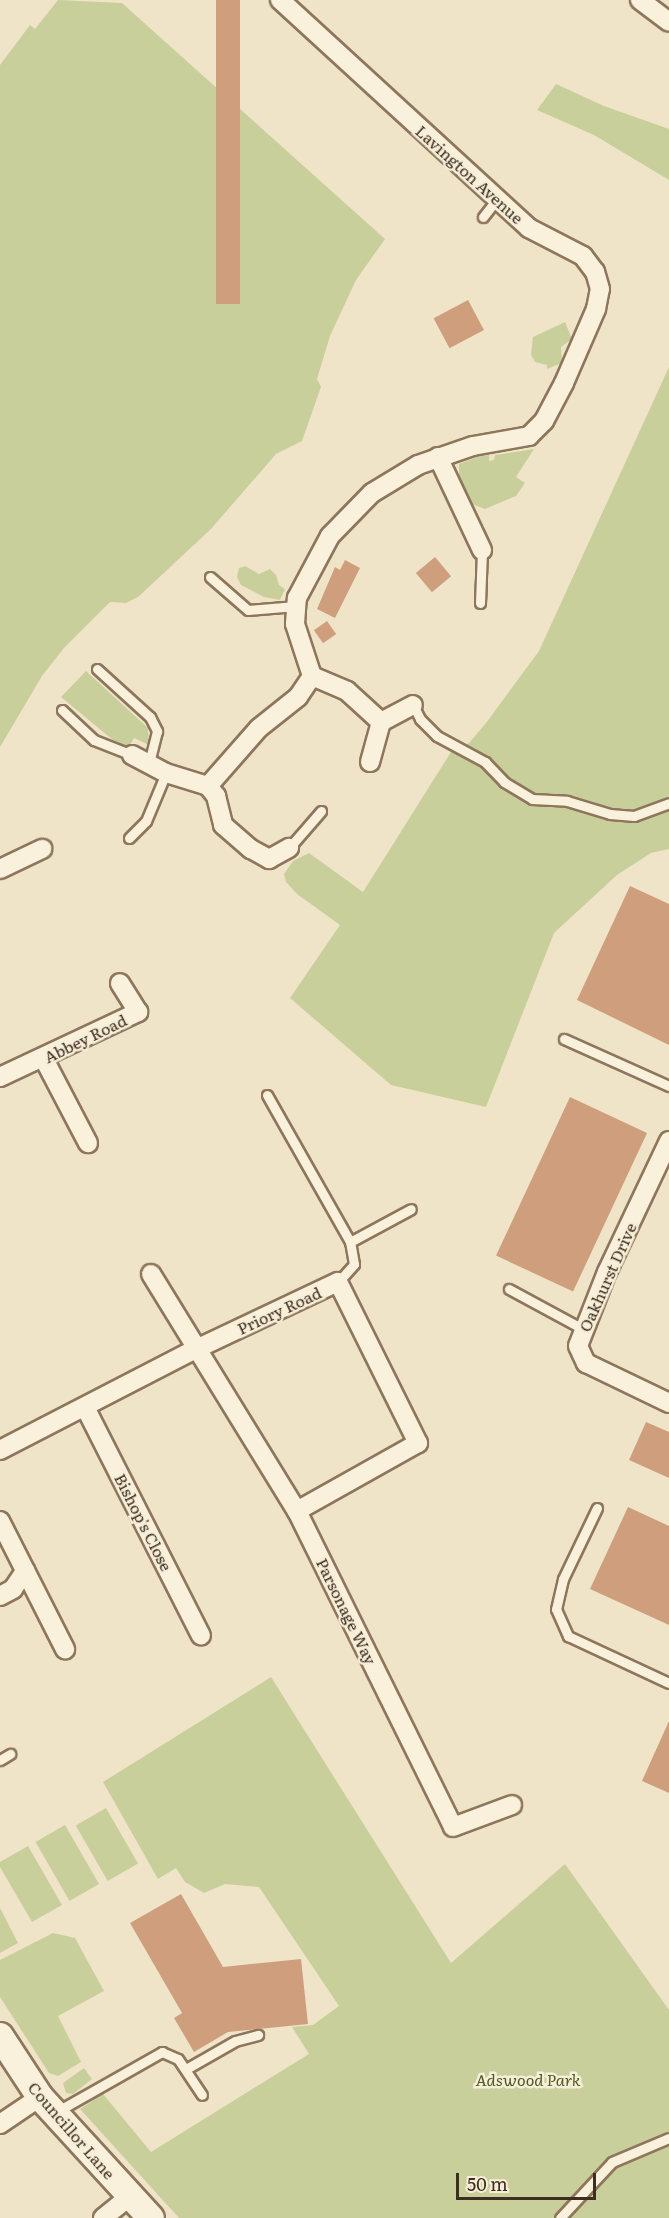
<!DOCTYPE html>
<style>
body{margin:0}
#map{position:relative;width:669px;height:2218px;overflow:hidden;background:#f0e4c8;font-family:Literata,serif}
div>[style]{position:absolute}
[style*='--x']{left:calc(var(--x)*1px);top:calc(var(--y)*1px);width:calc(var(--w)*1px);rotate:calc(var(--a)*1deg)}
.green>*{inset:0;background:#c9cf9b;transform-origin:0 0}
.building>*{inset:0;background:#cf9f7d;transform-origin:0 0}
.roads{filter:drop-shadow(2px 0 #8d765c) drop-shadow(-2px 0 #8d765c) drop-shadow(0 2px #8d765c) drop-shadow(0 -2px #8d765c)}
.lane>*{height:9px;margin:-4.5px;padding:0 4.5px;transform-origin:4.5px;border-radius:4.5px;background:#faf1dc}
.street>*{height:18px;margin:-9px;padding:0 9px;transform-origin:9px;border-radius:9px;background:#faf1dc}
.secondary>*{height:26px;margin:-13px;padding:0 13px;transform-origin:13px;border-radius:13px;background:#faf1dc}
span{translate:-50% -50%;white-space:nowrap;text-align:center;line-height:1.15;-webkit-text-stroke:5px #f7eed8;paint-order:stroke}
.street-label{font-size:16px;color:#3d2e20}
.park-label{font-size:16px;color:#4d5a26;font-style:italic}
.scale{position:absolute;left:456px;top:2173px;width:140px;height:27px;box-sizing:border-box;border:3px solid #3d2e20;border-top:0;padding-left:8px;font-size:18px;line-height:21px;white-space:nowrap;color:#3d2e20;-webkit-text-stroke:4px #f7eed8;paint-order:stroke}
</style>
<div id="map">
<div class="green">
<i style="clip-path:polygon(58px 0,122px 3px,385px 239px,356px 280px,330px 336px,317px 379px,321px 387px,302px 441px,276px 454px,211px 529px,138px 597px,126px 603px,110px 602px,64px 648px,42px 676px,0 747px,0 65px,30px 25px,35px 29px)"></i>
<i style="clip-path:polygon(556px 84px,604px 106px,669px 129px,669px 180px,594px 135px,537px 110px)"></i>
<i style="clip-path:polygon(565px 322px,572px 339px,561px 347px,562px 363px,547px 369px,547px 365px,535px 362px,531px 355px,533px 337px)"></i>
<i style="clip-path:polygon(669px 367px,669px 849px,651px 853px,617px 875px,554px 933px,486px 1107px,391px 1085px,290px 998px,340px 925px,297px 894px,286px 882px,284px 874px,293px 861px,309px 853px,363px 892px,451px 752px,469px 743px,486px 723px,539px 651px)"></i>
<i style="clip-path:polygon(534px 449px,516px 477px,525px 483px,516px 496px,485px 509px,469px 503px,459px 482px,459px 464px,480px 456px,489px 455px,489px 461px,494px 460px,495px 455px)"></i>
<i style="clip-path:polygon(245px 566px,259px 574px,270px 569px,276px 575px,279px 585px,285px 589px,280px 600px,264px 597px,241px 585px,237px 577px,239px 568px)"></i>
<i style="clip-path:polygon(86px 671px,148px 728px,149px 745px,134px 738px,129px 747px,113px 740px,61px 697px)"></i>
<i style="clip-path:polygon(271px 1677px,451px 1963px,565px 1864px,669px 2010px,669px 2218px,179px 2218px,80px 2109px,103px 2094px,151px 2152px,309px 2054px,292px 2027px,313px 2025px,339px 2006px,259px 1887px,225px 1884px,204px 1893px,185px 1882px,176px 1868px,158px 1879px,103px 1782px)"></i>
<i style="left:106px;top:1808px;width:64px;height:35px;rotate:60deg"></i>
<i style="left:65px;top:1825px;width:68px;height:34px;rotate:60deg"></i>
<i style="clip-path:polygon(28px 1846px,62px 1905px,32px 1922px,0 1867px,0 1862px)"></i>
<i style="clip-path:polygon(0 1908px,18px 1943px,0 1953px)"></i>
<i style="clip-path:polygon(53px 1933px,75px 1938px,104px 1991px,58px 2016px,81px 2062px,58px 2076px,49px 2073px,0 1997px,0 1960px)"></i>
<i style="clip-path:polygon(84px 2068px,92px 2079px,73px 2094px,66px 2093px,63px 2083px)"></i>
</div>
<div class="building">
<i style="left:216px;top:0;width:24px;height:304px"></i>
<i style="left:468px;top:300px;width:34px;height:39px;rotate:62deg"></i>
<i style="left:435px;top:557px;width:25px;height:25px;rotate:50deg"></i>
<i style="clip-path:polygon(345px 560px,360px 568px,335px 618px,317px 609px,335px 567px,340px 570px)"></i>
<i style="left:327px;top:621px;width:16px;height:16px;rotate:55deg"></i>
<i style="clip-path:polygon(630px 886px,669px 904px,669px 1045px,577px 1000px)"></i>
<i style="left:570px;top:1097px;width:85px;height:175px;rotate:25deg"></i>
<i style="clip-path:polygon(646px 1422px,669px 1432px,669px 1478px,629px 1460px)"></i>
<i style="clip-path:polygon(628px 1507px,669px 1526px,669px 1625px,590px 1589px)"></i>
<i style="clip-path:polygon(669px 1721px,669px 1793px,642px 1781px)"></i>
<i style="clip-path:polygon(181px 1894px,223px 1967px,301px 1959px,308px 2024px,228px 2032px,194px 2052px,174px 2018px,182px 2013px,130px 1923px)"></i>
</div>
<div class="roads">
<div class="lane">
<i style="--x:483;--y:217;--w:23;--a:-52"></i>
<i style="--x:210;--y:577;--w:50;--a:41"></i>
<i style="--x:248;--y:610;--w:48;--a:-4.8"></i>
<i style="--x:480;--y:603;--w:53;--a:-87.8"></i>
<i style="--x:97;--y:669;--w:72;--a:42.2"></i>
<i style="--x:150;--y:717;--w:16;--a:63"></i>
<i style="--x:157;--y:731;--w:34;--a:104"></i>
<i style="--x:413;--y:705;--w:16;--a:63"></i>
<i style="--x:420;--y:719;--w:24;--a:45"></i>
<i style="--x:437;--y:736;--w:55;--a:28.4"></i>
<i style="--x:485;--y:762;--w:28;--a:46"></i>
<i style="--x:504;--y:782;--w:33;--a:31"></i>
<i style="--x:532;--y:799;--w:35;--a:3"></i>
<i style="--x:567;--y:801;--w:45;--a:16.8"></i>
<i style="--x:610;--y:814;--w:24;--a:5"></i>
<i style="--x:634;--y:816;--w:37;--a:-20"></i>
<i style="--x:62;--y:710;--w:44;--a:43.2"></i>
<i style="--x:94;--y:740;--w:41;--a:21.5"></i>
<i style="--x:129;--y:838;--w:24;--a:-45"></i>
<i style="--x:146;--y:821;--w:52;--a:-67.4"></i>
<i style="--x:289;--y:848;--w:49;--a:-49.1"></i>
<i style="--x:564;--y:1039;--w:115;--a:24.1"></i>
<i style="--x:267;--y:1095;--w:169;--a:60.5"></i>
<i style="--x:338;--y:1282;--w:24;--a:-48"></i>
<i style="--x:354;--y:1264;--w:22;--a:-100"></i>
<i style="--x:350;--y:1242;--w:69;--a:-28.4"></i>
<i style="--x:509;--y:1289;--w:84;--a:28.4"></i>
<i style="--x:597;--y:1508;--w:79;--a:115.6"></i>
<i style="--x:563;--y:1579;--w:31;--a:103"></i>
<i style="--x:556;--y:1609;--w:30;--a:66"></i>
<i style="--x:568;--y:1636;--w:111;--a:25"></i>
<i style="--x:0;--y:1760;--w:12;--a:-31"></i>
<i style="--x:186;--y:2069;--w:56;--a:-29.7"></i>
<i style="--x:235;--y:2041;--w:24;--a:-15"></i>
<i style="--x:56;--y:2112;--w:122;--a:-29.5"></i>
<i style="--x:162;--y:2052;--w:17;--a:24"></i>
<i style="--x:178;--y:2059;--w:43;--a:56.3"></i>
<i style="--x:560;--y:2218;--w:76;--a:-47.1"></i>
<i style="--x:612;--y:2162;--w:62;--a:-22.8"></i>
</div>
<div class="street">
<i style="--x:640;--y:0;--w:36;--a:37"></i>
<i style="--x:438;--y:457;--w:103;--a:64.7"></i>
<i style="--x:312;--y:676;--w:38;--a:23"></i>
<i style="--x:347;--y:691;--w:46;--a:42.4"></i>
<i style="--x:381;--y:722;--w:36;--a:-28"></i>
<i style="--x:132;--y:755;--w:38;--a:28"></i>
<i style="--x:166;--y:773;--w:44;--a:17.2"></i>
<i style="--x:208;--y:786;--w:77;--a:-48.7"></i>
<i style="--x:259;--y:728;--w:50;--a:-38.5"></i>
<i style="--x:298;--y:697;--w:25;--a:-56"></i>
<i style="--x:312;--y:676;--w:55;--a:-108.1"></i>
<i style="--x:295;--y:624;--w:26;--a:-86"></i>
<i style="--x:297;--y:598;--w:70;--a:-62"></i>
<i style="--x:330;--y:536;--w:60;--a:-45.7"></i>
<i style="--x:372;--y:493;--w:54;--a:-31.3"></i>
<i style="--x:418;--y:465;--w:58;--a:-19.1"></i>
<i style="--x:473;--y:446;--w:57;--a:-10.1"></i>
<i style="--x:529;--y:436;--w:21;--a:-45"></i>
<i style="--x:544;--y:421;--w:43;--a:-62.2"></i>
<i style="--x:564;--y:383;--w:81;--a:-66.6"></i>
<i style="--x:596;--y:309;--w:20;--a:-79"></i>
<i style="--x:600;--y:289;--w:18;--a:-106"></i>
<i style="--x:595;--y:272;--w:20;--a:-127"></i>
<i style="--x:583;--y:256;--w:61;--a:-152.6"></i>
<i style="--x:529;--y:228;--w:338;--a:-137.5"></i>
<i style="--x:370;--y:762;--w:41;--a:-74.6"></i>
<i style="--x:208;--y:786;--w:13;--a:51"></i>
<i style="--x:216;--y:796;--w:30;--a:76"></i>
<i style="--x:223;--y:825;--w:37;--a:41"></i>
<i style="--x:251;--y:849;--w:21;--a:29"></i>
<i style="--x:269;--y:859;--w:23;--a:-29"></i>
<i style="--x:0;--y:869;--w:47;--a:-25.5"></i>
<i style="--x:44;--y:1059;--w:95;--a:62.4"></i>
<i style="--x:0;--y:1077;--w:153;--a:-25.2"></i>
<i style="--x:138;--y:1012;--w:34;--a:-122"></i>
<i style="--x:669;--y:1141;--w:145;--a:115.3"></i>
<i style="--x:607;--y:1272;--w:79;--a:111.4"></i>
<i style="--x:578;--y:1346;--w:19;--a:65"></i>
<i style="--x:586;--y:1363;--w:92;--a:25.7"></i>
<i style="--x:151;--y:1274;--w:278;--a:58.4"></i>
<i style="--x:297;--y:1511;--w:352;--a:63.7"></i>
<i style="--x:453;--y:1827;--w:63;--a:-20.4"></i>
<i style="--x:86;--y:1409;--w:254;--a:63.1"></i>
<i style="--x:0;--y:1450;--w:218;--a:-27.3"></i>
<i style="--x:194;--y:1350;--w:159;--a:-25.3"></i>
<i style="--x:338;--y:1282;--w:180;--a:63.6"></i>
<i style="--x:418;--y:1443;--w:139;--a:150.7"></i>
<i style="--x:0;--y:1521;--w:144;--a:63.1"></i>
<i style="--x:0;--y:1596;--w:15;--a:-28"></i>
<i style="--x:13;--y:1589;--w:22;--a:-56"></i>
<i style="--x:0;--y:2124;--w:48;--a:-34"></i>
<i style="--x:103;--y:2218;--w:35;--a:-39"></i>
</div>
<div class="secondary">
<i style="--x:0;--y:2036;--w:73;--a:56.7"></i>
<i style="--x:40;--y:2097;--w:164;--a:47.5"></i>
</div>
</div>
<div class="street-label">
<span style="left:470px;top:174px;rotate:42deg">Lavington Avenue</span>
<span style="left:85px;top:1038px;rotate:-26deg">Abbey Road</span>
<span style="left:607px;top:1277px;rotate:-66deg">Oakhurst Drive</span>
<span style="left:279px;top:1310px;rotate:-25deg">Priory Road</span>
<span style="left:144px;top:1522px;rotate:63deg">Bishop's Close</span>
<span style="left:347px;top:1611px;rotate:64deg">Parsonage Way</span>
<span style="left:72px;top:2130px;rotate:49deg">Councillor Lane</span>
</div>
<div class="park-label">
<span style="left:528px;top:2079px">Adswood Park</span>
</div>
<div class="scale">50 m</div>
</div>
